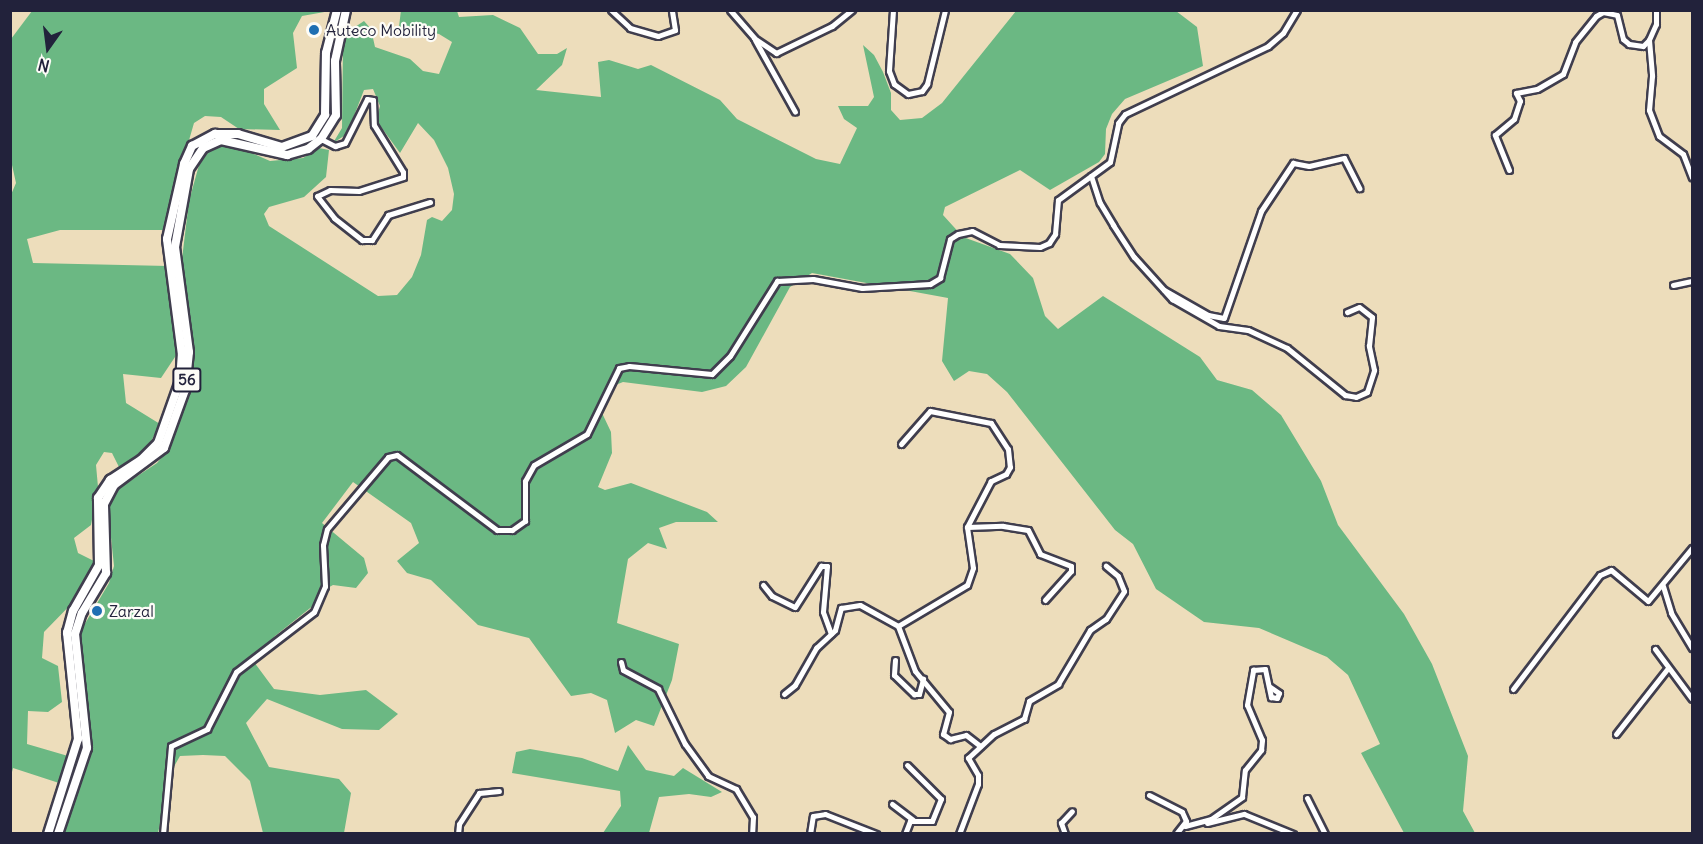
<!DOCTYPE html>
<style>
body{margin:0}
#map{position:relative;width:1703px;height:844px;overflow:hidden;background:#edddbb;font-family:Delius,sans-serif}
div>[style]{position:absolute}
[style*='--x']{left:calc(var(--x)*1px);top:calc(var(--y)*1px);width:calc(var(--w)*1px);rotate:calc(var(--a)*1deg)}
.forest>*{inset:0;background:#6bb883}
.roads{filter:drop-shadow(2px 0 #403e4e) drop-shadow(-2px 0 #403e4e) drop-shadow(0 2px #403e4e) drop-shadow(0 -2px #403e4e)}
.minor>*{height:5px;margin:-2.5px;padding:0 2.5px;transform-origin:2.5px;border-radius:2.5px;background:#fff}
.primary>*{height:8px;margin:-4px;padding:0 4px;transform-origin:4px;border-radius:4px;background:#fff}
.dots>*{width:16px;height:16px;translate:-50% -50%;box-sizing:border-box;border:3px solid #fdfcf7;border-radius:50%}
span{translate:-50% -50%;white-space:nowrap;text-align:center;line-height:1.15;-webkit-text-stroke:4.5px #fdfcf7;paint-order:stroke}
.shield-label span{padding:2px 4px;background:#fdfcf7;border:2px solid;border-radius:4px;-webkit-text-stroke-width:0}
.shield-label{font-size:15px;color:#22223b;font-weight:700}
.poi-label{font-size:16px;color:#22223b}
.left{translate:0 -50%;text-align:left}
.frame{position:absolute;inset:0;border:12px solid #22223b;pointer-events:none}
.north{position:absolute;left:18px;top:18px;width:60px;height:60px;-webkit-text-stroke:4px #fdfcf7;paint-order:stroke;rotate:194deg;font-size:16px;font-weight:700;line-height:24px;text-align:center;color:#22223b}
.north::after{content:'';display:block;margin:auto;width:21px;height:27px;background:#22223b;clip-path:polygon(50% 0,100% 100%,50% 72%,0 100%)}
</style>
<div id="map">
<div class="forest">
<i style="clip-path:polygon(401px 10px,457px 11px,459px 17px,493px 15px,520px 28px,538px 54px,557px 54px,567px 48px,562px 65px,536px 90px,601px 97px,598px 62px,609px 60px,638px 69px,651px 65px,720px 100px,737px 119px,816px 159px,840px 164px,857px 128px,844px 119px,838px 106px,868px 106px,874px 97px,863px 45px,874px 55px,883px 72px,891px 93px,891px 110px,900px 120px,922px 118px,942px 103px,1016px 11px,1176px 11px,1197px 27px,1203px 66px,1125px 99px,1112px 114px,1106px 129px,1105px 154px,1099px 162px,1050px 190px,1020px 170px,945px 207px,943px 215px,963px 237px,1010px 254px,1033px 278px,1045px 316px,1058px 329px,1103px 296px,1200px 357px,1217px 380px,1252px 390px,1281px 415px,1321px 481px,1338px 525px,1404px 614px,1432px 664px,1468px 756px,1463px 811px,1475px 833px,1404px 833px,1361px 753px,1380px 744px,1348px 675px,1327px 657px,1259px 628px,1204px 622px,1156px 589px,1133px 544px,1115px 530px,1007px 392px,987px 374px,969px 371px,954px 381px,942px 361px,948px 298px,812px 273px,790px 287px,746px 367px,726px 386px,702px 392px,623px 382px,608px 388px,602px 413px,611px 432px,612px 453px,598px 487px,605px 490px,631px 483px,707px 512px,718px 522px,676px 522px,659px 528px,667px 549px,648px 543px,628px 559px,617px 623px,679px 644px,672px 680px,654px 726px,636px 720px,615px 733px,607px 700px,591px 693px,571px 696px,529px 638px,478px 625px,431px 580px,407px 573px,397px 561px,419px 543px,411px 523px,353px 482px,322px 523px,364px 558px,368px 573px,356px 588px,333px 585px,324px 590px,314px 605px,275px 636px,254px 662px,274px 689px,320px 695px,366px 690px,398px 714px,379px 730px,342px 729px,267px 699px,246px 723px,269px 767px,339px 779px,351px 793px,344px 833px,263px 833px,250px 781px,225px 756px,203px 755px,180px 756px,172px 770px,158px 833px,62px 834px,91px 751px,80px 632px,109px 583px,114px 566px,108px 509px,115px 491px,157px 463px,169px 449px,193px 369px,194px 350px,182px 259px,189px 201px,199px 165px,209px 151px,222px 144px,240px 148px,270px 161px,303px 158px,319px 148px,329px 150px,326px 177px,304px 197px,269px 207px,264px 214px,269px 226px,378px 296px,397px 295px,412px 277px,421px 255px,427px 220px,432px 217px,442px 221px,452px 210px,454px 194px,448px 168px,434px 140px,418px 123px,400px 153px,376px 120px,380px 106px,373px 89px,364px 90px,347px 134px,333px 143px,342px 128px,343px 45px,349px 31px,364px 21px,371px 29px,375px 47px,410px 59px,423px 71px,439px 74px,452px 42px,439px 34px,413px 29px,398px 35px)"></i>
<i style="clip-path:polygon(32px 11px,330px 11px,302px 16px,293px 33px,297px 68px,264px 89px,264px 104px,280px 130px,239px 129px,221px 117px,205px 116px,194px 123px,163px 230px,60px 230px,27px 239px,33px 263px,168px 266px,177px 354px,161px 378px,123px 374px,126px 403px,160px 424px,147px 449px,119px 467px,112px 453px,104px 452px,96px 465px,98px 487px,91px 525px,74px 538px,78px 553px,96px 562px,92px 576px,82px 593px,44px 632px,42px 658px,58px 666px,62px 702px,48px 712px,28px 711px,27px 744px,68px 756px,59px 783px,13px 768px,11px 776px,10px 197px,16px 183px,10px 156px,11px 39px)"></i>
<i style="clip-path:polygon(628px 745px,646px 770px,674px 776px,683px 768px,722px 792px,711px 797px,689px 794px,659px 797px,649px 833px,603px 833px,621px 806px,620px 791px,512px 773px,516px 752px,530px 749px,582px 758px,618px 771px)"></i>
</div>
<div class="roads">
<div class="minor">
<i style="--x:611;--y:10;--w:26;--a:43"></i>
<i style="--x:630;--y:28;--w:29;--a:16"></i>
<i style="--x:658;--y:36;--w:18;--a:-19"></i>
<i style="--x:675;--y:30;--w:20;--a:-99"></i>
<i style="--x:730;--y:10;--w:37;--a:49"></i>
<i style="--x:754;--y:38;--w:27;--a:34"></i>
<i style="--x:776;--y:53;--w:62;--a:-25.7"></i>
<i style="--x:832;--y:26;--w:26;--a:-39"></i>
<i style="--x:893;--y:10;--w:61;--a:93.8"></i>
<i style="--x:889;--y:71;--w:14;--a:69"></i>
<i style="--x:894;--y:84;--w:17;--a:36"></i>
<i style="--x:908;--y:94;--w:14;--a:-12"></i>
<i style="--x:922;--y:91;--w:9;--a:-54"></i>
<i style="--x:927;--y:84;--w:76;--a:-76.3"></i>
<i style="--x:1656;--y:10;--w:14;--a:90"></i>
<i style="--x:1656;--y:24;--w:17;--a:114"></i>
<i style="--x:1649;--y:40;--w:36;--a:85"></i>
<i style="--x:1652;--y:76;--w:34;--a:95"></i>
<i style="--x:1649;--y:110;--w:28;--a:69"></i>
<i style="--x:1659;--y:136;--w:30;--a:37"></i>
<i style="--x:1683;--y:154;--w:25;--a:69"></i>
<i style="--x:755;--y:40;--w:82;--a:60.9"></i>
<i style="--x:321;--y:139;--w:16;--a:27"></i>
<i style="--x:335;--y:146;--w:10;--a:-17"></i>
<i style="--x:345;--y:143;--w:49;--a:-63.4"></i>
<i style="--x:367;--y:99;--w:6;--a:9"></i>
<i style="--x:373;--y:100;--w:25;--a:88"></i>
<i style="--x:374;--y:125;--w:55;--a:58.3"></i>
<i style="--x:403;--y:172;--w:5;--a:90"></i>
<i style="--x:403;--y:177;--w:46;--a:162.3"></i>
<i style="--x:359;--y:191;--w:29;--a:-178"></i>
<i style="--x:330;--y:190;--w:14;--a:155"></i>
<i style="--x:317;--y:196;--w:28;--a:52"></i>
<i style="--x:334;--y:218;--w:36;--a:38"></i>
<i style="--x:362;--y:240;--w:10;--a:0"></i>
<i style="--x:372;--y:240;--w:30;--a:-57"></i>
<i style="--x:388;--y:215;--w:44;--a:-17.2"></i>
<i style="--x:1509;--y:170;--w:38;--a:-112"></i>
<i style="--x:1495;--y:135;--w:25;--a:-40"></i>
<i style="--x:1514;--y:119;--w:19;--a:-72"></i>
<i style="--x:1520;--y:101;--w:9;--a:-117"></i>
<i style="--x:1516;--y:93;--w:21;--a:-11"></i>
<i style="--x:1537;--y:89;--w:30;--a:-30"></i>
<i style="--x:1563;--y:74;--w:34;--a:-69"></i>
<i style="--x:1575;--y:42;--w:33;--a:-51"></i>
<i style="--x:1596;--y:16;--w:8;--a:-30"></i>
<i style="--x:1603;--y:12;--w:14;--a:12"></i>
<i style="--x:1617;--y:15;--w:25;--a:76"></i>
<i style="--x:1623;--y:39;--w:8;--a:40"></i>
<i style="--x:1629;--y:44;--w:14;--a:8"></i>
<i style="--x:1643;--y:46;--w:8;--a:-45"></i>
<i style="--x:1091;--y:176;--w:28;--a:72"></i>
<i style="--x:1100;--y:203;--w:26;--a:59"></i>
<i style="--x:1113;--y:225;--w:38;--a:57"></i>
<i style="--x:1134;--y:257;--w:57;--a:47.9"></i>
<i style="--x:1172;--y:299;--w:54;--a:29.9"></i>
<i style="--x:1219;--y:326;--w:29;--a:8"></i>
<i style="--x:1248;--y:330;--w:43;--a:24.8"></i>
<i style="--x:1287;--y:348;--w:75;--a:39"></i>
<i style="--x:1345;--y:395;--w:11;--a:10"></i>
<i style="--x:1356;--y:397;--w:12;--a:-24"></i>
<i style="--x:1367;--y:392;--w:23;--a:-72"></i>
<i style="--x:1374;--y:370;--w:25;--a:-102"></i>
<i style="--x:1369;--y:346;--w:29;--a:-84"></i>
<i style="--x:1372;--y:317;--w:16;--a:-142"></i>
<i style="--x:1359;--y:307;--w:13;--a:157"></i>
<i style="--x:1673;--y:285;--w:19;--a:-12"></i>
<i style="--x:1164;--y:290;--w:51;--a:29.6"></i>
<i style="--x:1208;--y:315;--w:16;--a:11"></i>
<i style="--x:1224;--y:318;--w:113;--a:-70.9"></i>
<i style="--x:1261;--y:211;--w:58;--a:-56.3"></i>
<i style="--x:1293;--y:163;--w:16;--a:11"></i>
<i style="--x:1309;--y:166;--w:36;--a:-13"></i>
<i style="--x:1344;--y:158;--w:34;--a:63"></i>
<i style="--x:901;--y:444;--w:44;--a:-48.7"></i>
<i style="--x:930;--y:411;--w:62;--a:11.1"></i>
<i style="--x:991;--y:423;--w:31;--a:57"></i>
<i style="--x:1008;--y:449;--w:18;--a:84"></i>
<i style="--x:1010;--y:467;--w:8;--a:120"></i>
<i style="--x:1006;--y:474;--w:17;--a:155"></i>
<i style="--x:991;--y:481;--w:52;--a:117.6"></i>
<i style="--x:967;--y:527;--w:41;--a:81.7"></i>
<i style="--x:973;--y:568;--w:18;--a:109"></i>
<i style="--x:967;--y:585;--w:80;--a:149.3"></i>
<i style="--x:898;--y:626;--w:48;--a:69.3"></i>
<i style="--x:915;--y:671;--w:53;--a:50.3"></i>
<i style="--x:949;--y:712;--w:23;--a:105"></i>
<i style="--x:943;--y:734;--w:9;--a:36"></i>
<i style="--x:950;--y:739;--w:16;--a:-14"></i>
<i style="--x:966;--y:735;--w:18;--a:38"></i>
<i style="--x:967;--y:527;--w:36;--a:-2"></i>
<i style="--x:1003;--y:526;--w:25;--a:9"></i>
<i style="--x:1028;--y:530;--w:27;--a:63"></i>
<i style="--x:1040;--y:554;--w:33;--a:21"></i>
<i style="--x:1071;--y:566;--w:5;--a:90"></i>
<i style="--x:1071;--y:571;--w:39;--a:132"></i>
<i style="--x:763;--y:585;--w:14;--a:51"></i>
<i style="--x:772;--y:596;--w:25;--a:26"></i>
<i style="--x:795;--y:607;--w:49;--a:-57.6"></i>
<i style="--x:821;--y:566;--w:6;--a:0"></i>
<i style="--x:827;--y:566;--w:46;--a:95"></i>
<i style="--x:823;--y:612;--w:23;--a:70"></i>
<i style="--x:1663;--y:586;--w:28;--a:73"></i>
<i style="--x:1671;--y:613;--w:41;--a:59"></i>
<i style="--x:1655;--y:649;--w:62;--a:53.5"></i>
<i style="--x:895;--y:660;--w:15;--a:94"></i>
<i style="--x:894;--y:675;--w:28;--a:44"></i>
<i style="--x:914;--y:694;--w:5;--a:0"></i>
<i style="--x:919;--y:694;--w:16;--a:-75"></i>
<i style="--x:621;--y:662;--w:8;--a:76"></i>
<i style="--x:623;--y:670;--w:40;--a:28"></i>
<i style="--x:658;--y:689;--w:61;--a:63.9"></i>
<i style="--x:685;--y:744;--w:39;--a:54"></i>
<i style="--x:708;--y:776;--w:31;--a:25"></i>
<i style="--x:736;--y:789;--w:33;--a:59"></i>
<i style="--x:753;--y:817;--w:17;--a:93"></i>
<i style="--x:1513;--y:689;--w:143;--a:-52.7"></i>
<i style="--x:1600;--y:575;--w:12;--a:-24"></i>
<i style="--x:1611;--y:570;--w:48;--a:40"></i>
<i style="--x:1648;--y:601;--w:69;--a:-50.3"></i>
<i style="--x:784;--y:694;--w:14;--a:-39"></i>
<i style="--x:795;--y:685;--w:43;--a:-60.4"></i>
<i style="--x:816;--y:648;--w:26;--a:-43"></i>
<i style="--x:835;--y:630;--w:23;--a:-75"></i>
<i style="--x:841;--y:608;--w:19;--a:-9"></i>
<i style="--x:860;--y:605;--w:43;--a:28.9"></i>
<i style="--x:1616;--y:734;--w:84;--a:-51.8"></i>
<i style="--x:1149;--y:795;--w:37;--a:27"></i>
<i style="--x:1182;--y:812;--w:10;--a:66"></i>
<i style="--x:1186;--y:821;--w:16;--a:128"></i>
<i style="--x:1307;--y:798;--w:40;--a:63.4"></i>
<i style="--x:892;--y:804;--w:26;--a:37"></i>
<i style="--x:1207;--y:823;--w:38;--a:-14"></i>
<i style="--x:1244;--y:814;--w:53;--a:22.2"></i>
<i style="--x:1185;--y:826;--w:27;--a:-15"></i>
<i style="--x:1211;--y:819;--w:38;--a:-35"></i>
<i style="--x:1242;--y:797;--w:27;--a:-84"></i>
<i style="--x:1245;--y:770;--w:26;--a:-51"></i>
<i style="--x:1261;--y:750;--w:10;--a:-84"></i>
<i style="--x:1262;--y:740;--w:38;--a:-113"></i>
<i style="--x:1247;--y:705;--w:36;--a:-80"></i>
<i style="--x:1253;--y:670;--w:12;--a:-5"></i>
<i style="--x:1265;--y:669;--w:29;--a:78"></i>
<i style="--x:1271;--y:697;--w:6;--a:9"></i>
<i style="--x:1277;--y:698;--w:5;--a:-68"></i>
<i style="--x:1279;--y:693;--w:11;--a:-146"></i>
<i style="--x:163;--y:834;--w:88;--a:-84.8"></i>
<i style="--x:171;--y:746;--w:40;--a:-25"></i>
<i style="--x:207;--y:729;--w:64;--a:-63"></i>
<i style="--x:236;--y:672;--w:98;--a:-37.6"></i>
<i style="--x:314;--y:612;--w:28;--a:-67"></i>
<i style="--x:325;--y:586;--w:41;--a:-92.8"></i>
<i style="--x:323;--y:545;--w:16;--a:-76"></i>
<i style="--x:327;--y:529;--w:94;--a:-49.7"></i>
<i style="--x:388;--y:457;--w:9;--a:-13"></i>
<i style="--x:397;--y:455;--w:125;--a:36.9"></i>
<i style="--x:497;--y:530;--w:15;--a:0"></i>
<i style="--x:512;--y:530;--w:16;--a:-35"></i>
<i style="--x:525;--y:521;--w:40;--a:-90"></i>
<i style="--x:525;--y:481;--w:18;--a:-61"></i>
<i style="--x:534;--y:465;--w:61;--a:-30.3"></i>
<i style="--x:587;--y:434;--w:73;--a:-64.1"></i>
<i style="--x:619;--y:368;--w:10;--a:-11"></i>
<i style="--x:629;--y:366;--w:83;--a:5.5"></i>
<i style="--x:712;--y:374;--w:25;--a:-45"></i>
<i style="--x:730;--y:356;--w:89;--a:-57.9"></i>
<i style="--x:777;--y:281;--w:36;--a:-3"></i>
<i style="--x:813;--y:279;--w:50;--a:10.4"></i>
<i style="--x:862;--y:288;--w:68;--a:-3.4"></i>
<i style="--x:930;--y:284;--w:12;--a:-31"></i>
<i style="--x:940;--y:278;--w:40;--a:-75.6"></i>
<i style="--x:950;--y:239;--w:9;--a:-32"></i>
<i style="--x:958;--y:234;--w:14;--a:-12"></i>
<i style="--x:972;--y:231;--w:30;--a:27"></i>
<i style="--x:999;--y:245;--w:41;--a:2.8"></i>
<i style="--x:1040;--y:247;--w:10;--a:-24"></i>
<i style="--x:1049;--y:243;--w:11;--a:-56"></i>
<i style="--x:1055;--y:234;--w:34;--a:-85"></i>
<i style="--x:1058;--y:200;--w:64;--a:-36.2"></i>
<i style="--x:1110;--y:162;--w:40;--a:-78"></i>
<i style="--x:1118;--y:123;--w:11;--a:-52"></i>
<i style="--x:1125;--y:114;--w:158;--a:-25.4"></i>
<i style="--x:1268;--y:46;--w:20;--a:-41"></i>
<i style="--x:1283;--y:33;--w:27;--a:-59"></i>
<i style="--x:458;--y:834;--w:10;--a:-84"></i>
<i style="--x:459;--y:824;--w:37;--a:-57"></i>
<i style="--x:479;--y:793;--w:20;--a:-6"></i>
<i style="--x:810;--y:834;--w:18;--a:-81"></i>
<i style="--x:813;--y:816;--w:12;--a:-9"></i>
<i style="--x:825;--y:814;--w:55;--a:21.4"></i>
<i style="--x:905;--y:834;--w:14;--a:-69"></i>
<i style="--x:910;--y:821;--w:22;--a:0"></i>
<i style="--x:932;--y:821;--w:24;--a:-68"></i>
<i style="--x:941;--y:799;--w:48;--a:-135"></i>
<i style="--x:959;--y:834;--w:53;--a:-69.2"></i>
<i style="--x:978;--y:784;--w:9;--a:-90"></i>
<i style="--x:978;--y:775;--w:20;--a:-120"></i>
<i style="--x:968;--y:758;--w:35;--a:-43"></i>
<i style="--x:994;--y:734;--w:34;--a:-27"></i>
<i style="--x:1024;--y:719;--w:19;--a:-74"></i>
<i style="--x:1029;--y:701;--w:34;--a:-30"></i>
<i style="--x:1058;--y:684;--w:63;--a:-59.3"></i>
<i style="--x:1090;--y:630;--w:19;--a:-35"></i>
<i style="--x:1106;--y:619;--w:33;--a:-57"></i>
<i style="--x:1124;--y:591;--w:16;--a:-112"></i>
<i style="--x:1118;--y:576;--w:16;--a:-140"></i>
<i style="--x:1065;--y:834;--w:12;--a:-110"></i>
<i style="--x:1061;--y:823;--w:16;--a:-47"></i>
</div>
<div class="primary">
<i style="--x:48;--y:834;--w:100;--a:-72.5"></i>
<i style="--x:78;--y:739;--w:107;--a:-95.9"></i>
<i style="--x:67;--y:633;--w:23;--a:-75"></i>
<i style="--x:73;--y:611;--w:53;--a:-60.5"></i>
<i style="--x:99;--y:565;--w:67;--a:-90.9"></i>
<i style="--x:98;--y:498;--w:22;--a:-56"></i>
<i style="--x:110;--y:480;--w:37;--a:-33"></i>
<i style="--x:141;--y:460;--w:24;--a:-45"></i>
<i style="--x:158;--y:443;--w:66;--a:-70.5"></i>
<i style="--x:180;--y:381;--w:26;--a:-86"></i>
<i style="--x:182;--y:355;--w:117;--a:-97.4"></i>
<i style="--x:167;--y:239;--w:77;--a:-77.2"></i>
<i style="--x:184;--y:164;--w:20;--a:-66"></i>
<i style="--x:192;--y:146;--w:26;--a:-28"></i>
<i style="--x:215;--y:134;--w:23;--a:0"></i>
<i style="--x:238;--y:134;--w:46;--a:16.5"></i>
<i style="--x:282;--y:147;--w:32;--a:-20"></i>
<i style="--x:312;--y:136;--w:25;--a:-58"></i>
<i style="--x:325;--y:115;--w:62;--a:-89.1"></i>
<i style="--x:326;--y:53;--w:44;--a:-75.7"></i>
<i style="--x:58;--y:834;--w:91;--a:-71.4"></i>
<i style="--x:87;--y:748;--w:115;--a:-96"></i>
<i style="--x:75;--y:634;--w:22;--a:-72"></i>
<i style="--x:82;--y:613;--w:47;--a:-59"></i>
<i style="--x:106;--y:573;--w:69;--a:-91.7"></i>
<i style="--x:104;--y:504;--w:21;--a:-62"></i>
<i style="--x:114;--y:485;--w:62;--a:-36.5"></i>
<i style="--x:164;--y:448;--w:62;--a:-70.1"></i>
<i style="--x:185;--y:390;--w:38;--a:-84"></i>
<i style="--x:189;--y:352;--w:106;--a:-97.6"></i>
<i style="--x:175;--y:247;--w:79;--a:-79.8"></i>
<i style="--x:189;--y:169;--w:25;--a:-56"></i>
<i style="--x:203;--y:148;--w:20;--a:-24"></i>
<i style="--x:221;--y:140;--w:68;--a:12.8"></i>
<i style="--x:287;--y:155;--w:22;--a:-16"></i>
<i style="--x:308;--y:149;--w:16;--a:-38"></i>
<i style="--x:321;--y:139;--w:28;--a:-58"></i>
<i style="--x:336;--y:115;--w:54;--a:-91.1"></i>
<i style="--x:335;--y:61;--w:52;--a:-77.8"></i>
</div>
</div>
<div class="dots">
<i style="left:314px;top:30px;background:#1f6fb2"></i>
<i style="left:97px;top:611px;background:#1f6fb2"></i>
</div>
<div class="shield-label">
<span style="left:187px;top:380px">56</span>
</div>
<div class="poi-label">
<span class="left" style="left:326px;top:30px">Auteco Mobility</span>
<span class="left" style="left:109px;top:611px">Zarzal</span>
</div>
<div class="frame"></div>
<div class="north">N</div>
</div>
